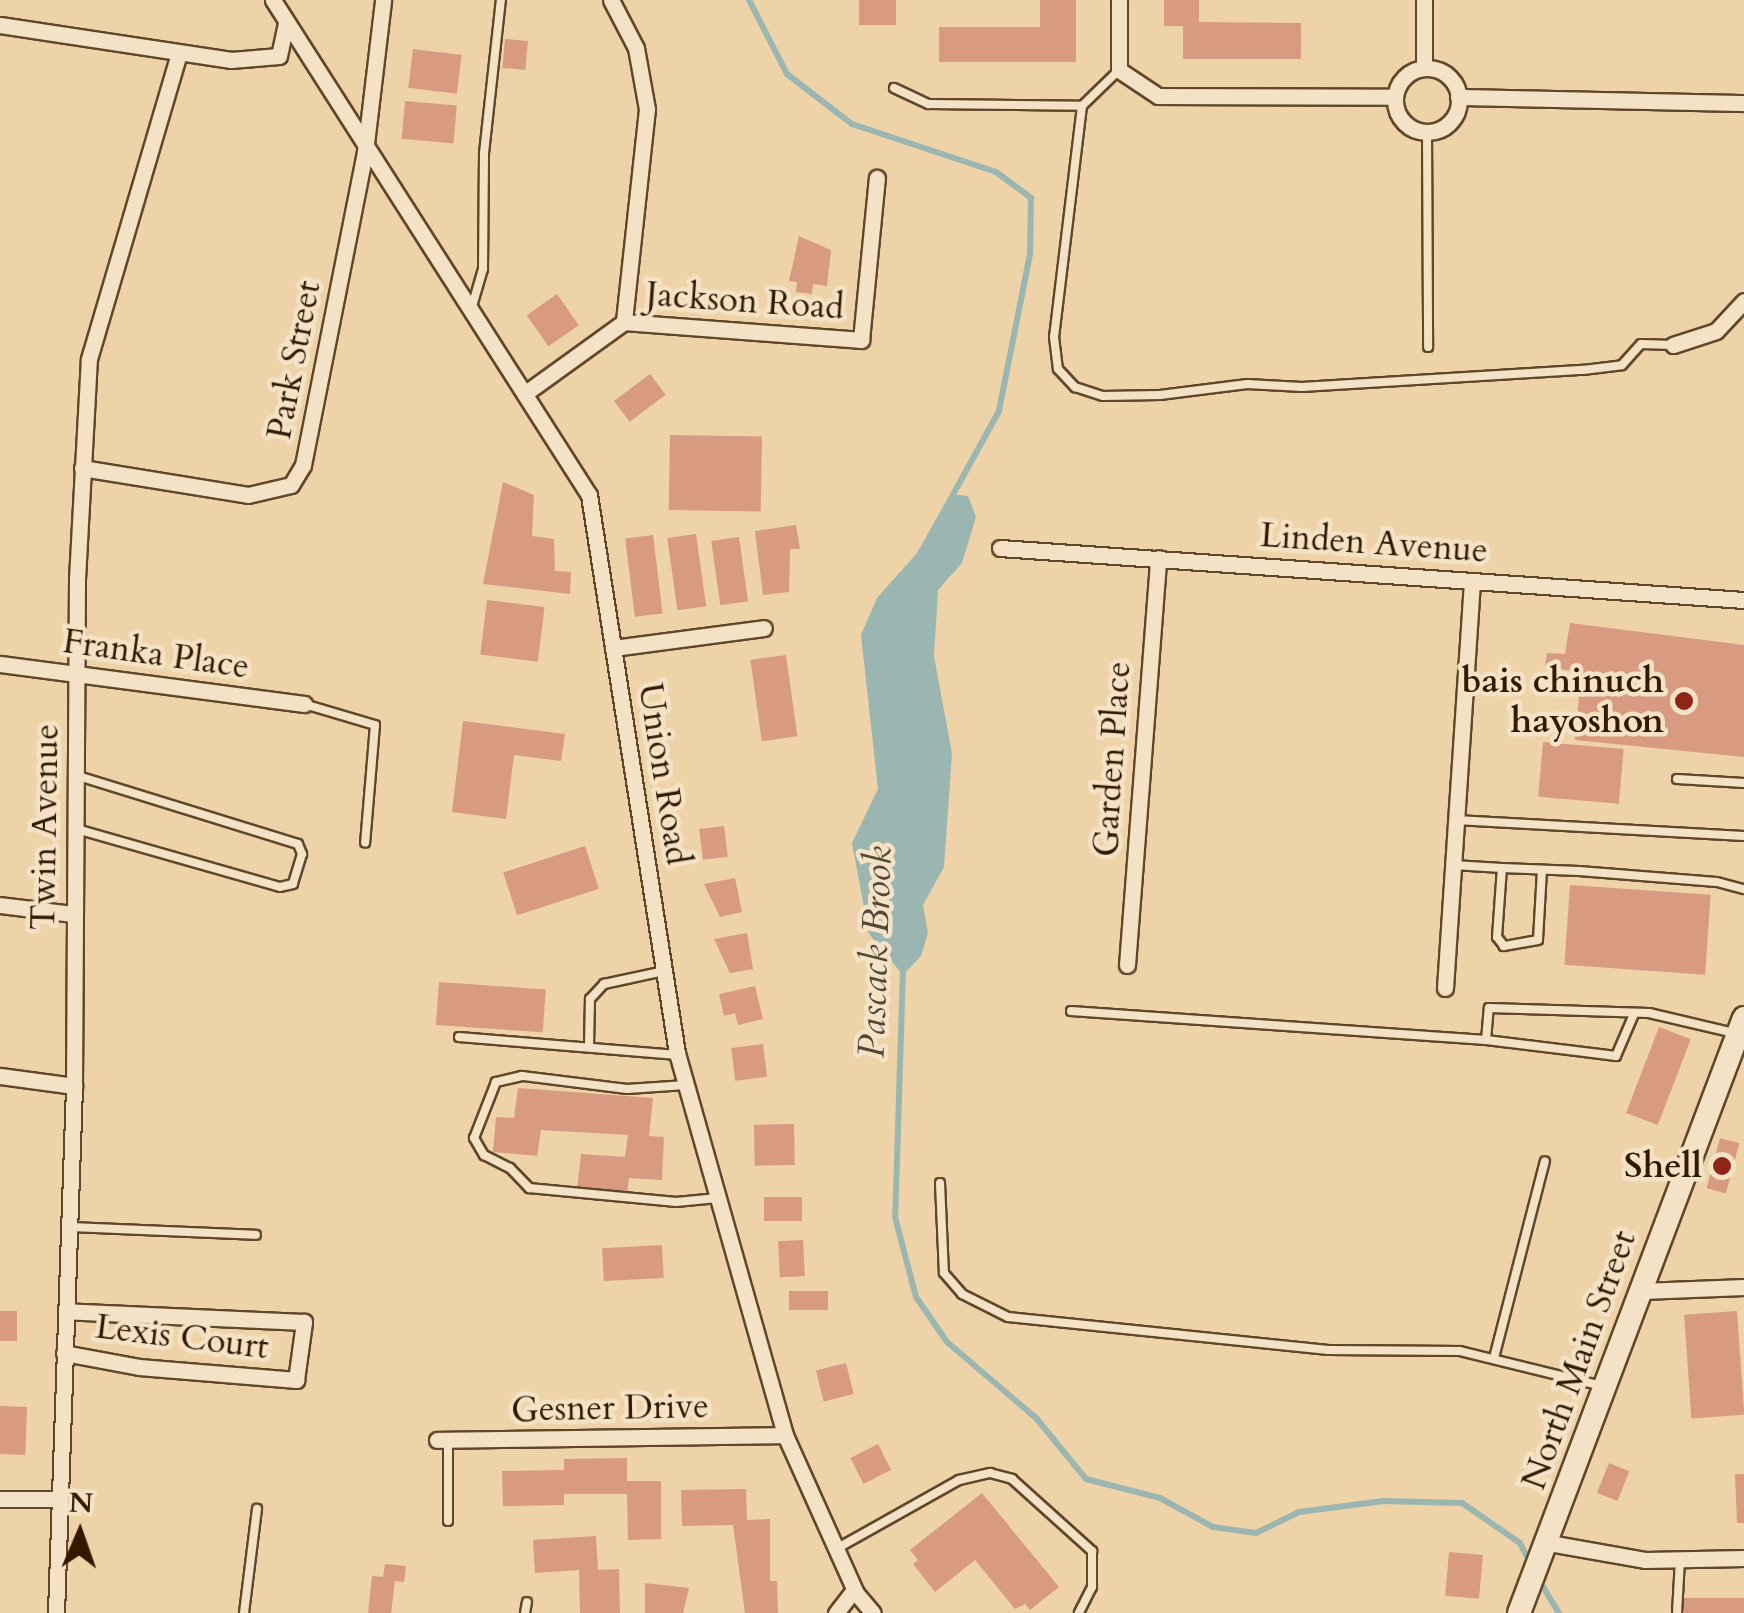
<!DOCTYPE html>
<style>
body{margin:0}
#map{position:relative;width:1744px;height:1613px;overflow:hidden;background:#eed2a8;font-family:Cardo,serif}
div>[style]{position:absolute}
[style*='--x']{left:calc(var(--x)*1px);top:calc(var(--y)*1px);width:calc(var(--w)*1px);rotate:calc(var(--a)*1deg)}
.water>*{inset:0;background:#9bb6b0}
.stream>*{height:6px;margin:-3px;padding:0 3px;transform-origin:3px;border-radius:3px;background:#9bb6b0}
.building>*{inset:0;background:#d89a80;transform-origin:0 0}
.roads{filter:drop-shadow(2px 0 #61472a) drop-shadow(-2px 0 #61472a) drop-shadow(0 2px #61472a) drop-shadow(0 -2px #61472a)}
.lane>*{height:8px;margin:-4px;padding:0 4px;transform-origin:4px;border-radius:4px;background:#f4e2c6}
.street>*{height:15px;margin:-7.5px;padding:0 7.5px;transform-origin:7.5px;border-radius:7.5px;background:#f4e2c6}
.street>.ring{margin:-7.5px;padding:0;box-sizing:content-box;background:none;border:15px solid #f4e2c6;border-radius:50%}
.secondary>*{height:22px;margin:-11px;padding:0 11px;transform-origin:11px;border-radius:11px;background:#f4e2c6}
.dots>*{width:28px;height:28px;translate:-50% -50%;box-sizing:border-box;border:5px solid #f4e2c6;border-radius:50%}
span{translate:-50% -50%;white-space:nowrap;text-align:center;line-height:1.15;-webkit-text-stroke:9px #f4e2c6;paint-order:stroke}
.street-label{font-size:35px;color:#321900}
.poi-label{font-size:35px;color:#321900;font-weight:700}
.right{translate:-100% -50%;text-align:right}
.water-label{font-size:38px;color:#524835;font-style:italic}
.north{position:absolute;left:30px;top:1483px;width:100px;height:100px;-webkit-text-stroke:8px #f4e2c6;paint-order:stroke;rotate:2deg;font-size:28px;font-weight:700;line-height:40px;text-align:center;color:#321900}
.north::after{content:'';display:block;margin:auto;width:35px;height:45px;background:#321900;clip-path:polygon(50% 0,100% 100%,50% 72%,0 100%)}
</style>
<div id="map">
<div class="water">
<i style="clip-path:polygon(951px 494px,968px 496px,976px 517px,962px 563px,938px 590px,934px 656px,952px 754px,944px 867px,923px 905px,928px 933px,921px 956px,903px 975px,869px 934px,852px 843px,878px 789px,861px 635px,877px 598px,917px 553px)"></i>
</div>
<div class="stream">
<i style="--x:749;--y:0;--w:83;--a:62.8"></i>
<i style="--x:787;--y:74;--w:82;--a:37.6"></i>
<i style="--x:852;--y:124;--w:152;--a:18.4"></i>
<i style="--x:996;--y:172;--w:44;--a:36.6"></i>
<i style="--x:1031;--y:198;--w:56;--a:91"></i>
<i style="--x:1030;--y:254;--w:160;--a:101.2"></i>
<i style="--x:999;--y:411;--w:172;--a:118.8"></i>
<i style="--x:903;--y:969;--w:248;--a:91.8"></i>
<i style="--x:895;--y:1217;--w:83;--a:75.3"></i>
<i style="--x:916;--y:1297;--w:55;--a:55.4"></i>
<i style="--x:947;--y:1342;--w:118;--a:40.5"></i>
<i style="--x:1037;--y:1419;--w:77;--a:50.8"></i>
<i style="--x:1086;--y:1479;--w:76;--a:14.4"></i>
<i style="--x:1160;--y:1498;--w:60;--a:28.7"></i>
<i style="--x:1213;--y:1527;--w:43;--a:7.9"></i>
<i style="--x:1256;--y:1533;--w:48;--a:-26"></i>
<i style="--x:1299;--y:1512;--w:85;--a:-7.5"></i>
<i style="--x:1383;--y:1501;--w:79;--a:1.5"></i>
<i style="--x:1462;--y:1503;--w:70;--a:34.6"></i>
<i style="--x:1520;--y:1543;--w:25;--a:63"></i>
<i style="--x:1539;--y:1580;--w:39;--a:59"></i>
</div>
<div class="building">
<i style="left:859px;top:0;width:37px;height:25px"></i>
<i style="clip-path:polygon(1040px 0,1076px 0,1076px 62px,939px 62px,939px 27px,1040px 27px)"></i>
<i style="clip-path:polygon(1164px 0,1199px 0,1199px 22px,1301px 23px,1301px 59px,1183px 59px,1183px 26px,1164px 26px)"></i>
<i style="left:505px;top:39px;width:23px;height:29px;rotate:5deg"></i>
<i style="left:413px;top:49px;width:49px;height:39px;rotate:7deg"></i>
<i style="left:405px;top:101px;width:52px;height:38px;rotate:5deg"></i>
<i style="clip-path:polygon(799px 236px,831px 250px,827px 286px,813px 284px,812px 294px,796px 292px,797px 282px,789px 281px)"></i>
<i style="left:557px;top:294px;width:38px;height:37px;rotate:55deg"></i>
<i style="left:650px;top:374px;width:26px;height:45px;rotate:53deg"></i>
<i style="left:670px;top:435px;width:92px;height:75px;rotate:1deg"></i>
<i style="clip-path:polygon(503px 482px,534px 495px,532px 536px,554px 539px,555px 571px,571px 572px,570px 594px,483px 584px)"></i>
<i style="clip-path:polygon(796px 525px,800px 549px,790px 549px,789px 592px,763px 595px,755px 531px)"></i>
<i style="left:696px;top:534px;width:73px;height:29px;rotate:82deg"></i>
<i style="left:653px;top:535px;width:79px;height:28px;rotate:83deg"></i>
<i style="left:739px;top:537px;width:65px;height:28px;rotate:82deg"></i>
<i style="left:487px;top:600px;width:58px;height:55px;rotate:7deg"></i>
<i style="clip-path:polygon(1570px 623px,1744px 645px,1744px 757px,1575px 740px,1581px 673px,1545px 666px,1547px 653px,1565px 654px)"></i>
<i style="left:786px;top:655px;width:82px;height:36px;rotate:82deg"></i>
<i style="clip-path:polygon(463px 721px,565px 734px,561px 761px,514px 755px,506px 819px,452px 812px)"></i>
<i style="left:1543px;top:742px;width:81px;height:55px;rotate:5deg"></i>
<i style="left:724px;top:826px;width:31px;height:25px;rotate:83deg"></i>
<i style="left:585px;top:846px;width:45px;height:86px;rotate:72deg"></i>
<i style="clip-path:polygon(735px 878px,742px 912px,720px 917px,704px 884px)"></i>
<i style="left:1570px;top:885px;width:141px;height:80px;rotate:4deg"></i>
<i style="clip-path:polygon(747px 933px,753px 969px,730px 973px,714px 939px)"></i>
<i style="left:439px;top:982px;width:107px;height:43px;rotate:4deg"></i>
<i style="clip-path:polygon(755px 986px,763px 1019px,738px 1025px,735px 1013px,724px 1016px,719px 994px)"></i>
<i style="left:1659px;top:1027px;width:34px;height:92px;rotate:21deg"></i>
<i style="left:763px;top:1044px;width:33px;height:32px;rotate:83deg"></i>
<i style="clip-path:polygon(518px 1088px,653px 1098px,649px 1136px,664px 1137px,662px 1180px,629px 1178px,627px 1195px,577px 1190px,581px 1154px,625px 1157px,628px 1135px,541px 1130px,537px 1156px,493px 1152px,496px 1117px,514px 1118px)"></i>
<i style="left:794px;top:1124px;width:41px;height:40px;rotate:89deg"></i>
<i style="left:1720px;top:1138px;width:20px;height:52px;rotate:15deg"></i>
<i style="left:764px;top:1197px;width:38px;height:24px"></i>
<i style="left:803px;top:1240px;width:36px;height:25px;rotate:87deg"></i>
<i style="left:662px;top:1245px;width:33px;height:60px;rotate:87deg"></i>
<i style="left:789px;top:1291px;width:39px;height:19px"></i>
<i style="left:0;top:1311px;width:17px;height:30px"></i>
<i style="left:1737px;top:1311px;width:104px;height:53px;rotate:86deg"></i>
<i style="left:846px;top:1363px;width:32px;height:31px;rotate:76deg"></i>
<i style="left:0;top:1406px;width:27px;height:48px;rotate:2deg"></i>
<i style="left:878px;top:1444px;width:29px;height:31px;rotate:63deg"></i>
<i style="clip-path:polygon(627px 1458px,627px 1481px,661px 1481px,661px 1539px,628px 1540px,627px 1494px,564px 1494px,564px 1505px,503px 1506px,502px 1471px,564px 1470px,564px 1459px)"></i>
<i style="left:1609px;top:1463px;width:22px;height:32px;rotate:22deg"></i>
<i style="clip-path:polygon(1735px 1474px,1744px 1474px,1744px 1523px,1737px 1523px)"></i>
<i style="clip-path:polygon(746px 1489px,747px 1520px,770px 1519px,770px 1581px,777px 1581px,778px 1613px,745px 1613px,733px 1525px,682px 1526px,681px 1490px)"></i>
<i style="clip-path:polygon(982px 1493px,1059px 1587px,1030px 1610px,1025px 1604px,1015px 1609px,975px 1560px,935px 1592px,913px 1564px,918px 1560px,910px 1550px)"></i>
<i style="clip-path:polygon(596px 1536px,598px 1570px,619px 1569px,620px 1613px,580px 1613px,579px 1570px,535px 1573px,533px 1540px)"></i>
<i style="left:1449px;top:1552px;width:34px;height:44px;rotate:5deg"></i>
<i style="clip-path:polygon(385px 1564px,406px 1566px,404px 1582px,395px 1581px,391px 1613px,368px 1613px,372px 1576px,383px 1577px)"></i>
<i style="clip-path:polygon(645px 1583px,689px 1588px,683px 1613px,645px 1613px)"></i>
<i style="left:1744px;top:1598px;width:15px;height:60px;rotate:90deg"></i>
</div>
<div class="roads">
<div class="lane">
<i style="--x:894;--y:88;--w:38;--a:25"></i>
<i style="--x:929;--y:104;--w:153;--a:0.7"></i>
<i style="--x:1082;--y:106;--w:52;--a:-44.2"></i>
<i style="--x:1082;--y:106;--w:233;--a:96.9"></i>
<i style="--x:1054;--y:337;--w:32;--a:83"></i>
<i style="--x:1058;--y:369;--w:25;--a:47"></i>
<i style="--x:1075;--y:387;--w:29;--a:18"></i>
<i style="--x:1103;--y:396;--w:57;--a:-1"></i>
<i style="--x:1160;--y:395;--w:88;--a:-7.2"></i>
<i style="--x:1247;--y:384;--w:55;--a:3.1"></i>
<i style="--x:1302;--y:387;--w:282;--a:-3.5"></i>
<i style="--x:1583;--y:370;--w:39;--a:-7"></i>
<i style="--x:1622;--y:365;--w:28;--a:-48"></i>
<i style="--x:1641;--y:344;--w:32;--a:2"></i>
<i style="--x:1427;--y:131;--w:216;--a:89.7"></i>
<i style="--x:471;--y:310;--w:43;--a:-73.7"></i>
<i style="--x:483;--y:269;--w:116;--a:-89.5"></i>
<i style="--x:484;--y:153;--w:154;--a:-83.7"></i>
<i style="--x:304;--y:704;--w:74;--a:16.5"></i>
<i style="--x:375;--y:725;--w:118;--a:94.8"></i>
<i style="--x:75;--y:775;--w:233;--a:17.2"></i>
<i style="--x:298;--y:844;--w:11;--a:68"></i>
<i style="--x:302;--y:854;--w:31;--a:107"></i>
<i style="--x:293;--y:884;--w:13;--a:167"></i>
<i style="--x:280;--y:887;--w:212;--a:-164.1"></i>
<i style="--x:1677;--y:779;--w:67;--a:3.4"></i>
<i style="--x:1456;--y:820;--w:288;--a:3.2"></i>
<i style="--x:1453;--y:865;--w:49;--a:3.5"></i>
<i style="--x:1542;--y:870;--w:70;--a:93.3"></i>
<i style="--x:1538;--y:940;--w:35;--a:170"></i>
<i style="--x:1504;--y:946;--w:11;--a:-128"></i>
<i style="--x:1497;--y:937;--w:69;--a:-85.9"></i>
<i style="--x:1502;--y:868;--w:77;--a:2.2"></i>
<i style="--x:1579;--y:871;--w:138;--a:4.6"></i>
<i style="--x:1717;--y:882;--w:28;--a:15"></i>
<i style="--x:1071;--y:1011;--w:416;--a:4"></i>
<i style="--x:1486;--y:1040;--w:32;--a:-85"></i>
<i style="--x:1489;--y:1008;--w:160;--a:1.8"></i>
<i style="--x:1649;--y:1013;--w:87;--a:13.2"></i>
<i style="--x:459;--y:1037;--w:219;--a:4.7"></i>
<i style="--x:1486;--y:1040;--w:131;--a:7"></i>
<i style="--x:1616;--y:1056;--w:46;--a:-66.8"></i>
<i style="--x:589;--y:1046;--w:47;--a:-88.8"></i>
<i style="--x:590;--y:999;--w:21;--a:-47"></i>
<i style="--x:604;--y:984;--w:61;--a:-12.2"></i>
<i style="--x:686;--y:1085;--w:59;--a:176.1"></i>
<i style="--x:627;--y:1089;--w:106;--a:-172.9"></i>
<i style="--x:522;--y:1076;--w:27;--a:167"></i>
<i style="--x:496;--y:1082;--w:60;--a:111.4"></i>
<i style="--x:474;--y:1138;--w:20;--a:60"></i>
<i style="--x:484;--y:1155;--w:29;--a:27"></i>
<i style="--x:510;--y:1168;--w:28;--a:46"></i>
<i style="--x:529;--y:1188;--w:148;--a:5.4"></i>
<i style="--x:676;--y:1202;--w:42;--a:-5.4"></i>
<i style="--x:940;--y:1183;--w:90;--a:87.5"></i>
<i style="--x:944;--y:1273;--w:28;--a:49"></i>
<i style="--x:962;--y:1294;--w:51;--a:26.6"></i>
<i style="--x:1008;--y:1317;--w:322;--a:5.9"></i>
<i style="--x:1328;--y:1350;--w:132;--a:0.4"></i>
<i style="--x:1460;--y:1351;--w:146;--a:13.8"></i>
<i style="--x:69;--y:1227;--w:187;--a:2.4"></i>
<i style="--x:1494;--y:1358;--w:203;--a:-75.5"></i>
<i style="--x:448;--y:1521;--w:81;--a:-90"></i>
<i style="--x:836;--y:1549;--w:141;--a:-29.3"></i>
<i style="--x:959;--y:1480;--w:32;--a:-13"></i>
<i style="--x:990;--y:1473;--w:23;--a:15"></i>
<i style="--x:1012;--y:1479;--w:108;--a:42"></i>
<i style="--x:1092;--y:1551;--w:36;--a:90"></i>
<i style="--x:1092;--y:1587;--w:29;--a:117"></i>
<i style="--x:244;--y:1613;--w:105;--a:-82.9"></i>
<i style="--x:525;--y:1613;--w:11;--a:-80"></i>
<i style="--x:1677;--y:1613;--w:54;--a:-86.8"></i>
</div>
<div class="street">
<i style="--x:273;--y:0;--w:587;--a:57.45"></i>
<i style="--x:589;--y:495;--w:565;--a:81.04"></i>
<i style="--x:677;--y:1053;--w:397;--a:74.2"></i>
<i style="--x:785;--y:1435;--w:173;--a:65.8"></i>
<i style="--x:856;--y:1593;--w:26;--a:50"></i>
<i style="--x:611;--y:0;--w:54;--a:62.5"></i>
<i style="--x:636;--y:48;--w:62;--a:79.8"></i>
<i style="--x:647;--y:109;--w:214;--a:96.2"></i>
<i style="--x:1119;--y:0;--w:70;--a:90"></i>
<i style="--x:1119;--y:70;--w:47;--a:33.7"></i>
<i style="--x:1158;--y:96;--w:236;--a:0.2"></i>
<i style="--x:0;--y:25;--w:234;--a:8.6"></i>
<i style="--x:231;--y:60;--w:48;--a:-4.8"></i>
<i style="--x:279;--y:56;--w:34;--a:-78"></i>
<i style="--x:1424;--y:68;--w:68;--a:-90"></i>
<i class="ring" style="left:1395px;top:68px;width:49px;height:49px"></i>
<i style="--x:1458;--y:97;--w:286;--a:1.2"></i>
<i style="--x:1673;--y:345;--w:45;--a:-18"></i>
<i style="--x:1716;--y:331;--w:41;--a:-47"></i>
<i style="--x:527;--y:392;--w:120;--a:-35.8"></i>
<i style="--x:624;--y:322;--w:238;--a:4.3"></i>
<i style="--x:861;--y:340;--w:163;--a:-84.4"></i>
<i style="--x:82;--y:468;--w:168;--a:9.2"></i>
<i style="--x:248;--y:495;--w:44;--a:-13.1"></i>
<i style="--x:291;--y:485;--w:23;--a:-59"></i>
<i style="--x:303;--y:465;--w:319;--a:-78.8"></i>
<i style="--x:365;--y:152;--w:153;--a:-83.2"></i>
<i style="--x:1000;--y:548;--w:746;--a:4"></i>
<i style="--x:613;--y:648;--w:152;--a:-7.5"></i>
<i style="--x:0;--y:664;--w:307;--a:7.5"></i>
<i style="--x:0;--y:905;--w:74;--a:7"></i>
<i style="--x:1127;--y:965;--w:408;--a:-85.6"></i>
<i style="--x:1445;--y:988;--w:408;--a:-86.2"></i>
<i style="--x:0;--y:1076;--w:75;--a:7.7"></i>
<i style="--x:1642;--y:1291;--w:102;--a:-2.2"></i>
<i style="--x:64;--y:1353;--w:76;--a:10.6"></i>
<i style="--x:139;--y:1367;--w:158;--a:4.7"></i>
<i style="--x:296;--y:1380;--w:59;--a:-82.1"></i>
<i style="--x:304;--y:1322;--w:238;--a:-177.4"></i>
<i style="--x:437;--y:1440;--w:348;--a:-0.8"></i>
<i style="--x:0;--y:1499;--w:58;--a:0"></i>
<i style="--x:1549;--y:1543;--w:97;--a:10"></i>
<i style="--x:1645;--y:1560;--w:99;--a:-1.2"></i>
<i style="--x:56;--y:1613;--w:527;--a:-88.04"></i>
<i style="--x:74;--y:1086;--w:507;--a:-89.66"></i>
<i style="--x:77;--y:579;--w:220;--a:-86.9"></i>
<i style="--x:89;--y:359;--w:318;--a:-73.6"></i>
<i style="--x:836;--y:1613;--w:29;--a:-52"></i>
</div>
<div class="secondary">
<i style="--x:1519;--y:1613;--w:636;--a:-69.29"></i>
</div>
</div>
<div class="dots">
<i style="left:1684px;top:701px;background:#8f2418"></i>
<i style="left:1722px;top:1166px;background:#8f2418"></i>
</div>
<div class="street-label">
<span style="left:745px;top:301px;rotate:4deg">Jackson Road</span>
<span style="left:294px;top:360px;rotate:-79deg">Park Street</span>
<span style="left:1374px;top:543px;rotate:4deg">Linden Avenue</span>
<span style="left:156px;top:654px;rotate:8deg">Franka Place</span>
<span style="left:1112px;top:759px;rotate:-86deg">Garden Place</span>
<span style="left:664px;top:774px;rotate:81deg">Union Road</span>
<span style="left:45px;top:827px;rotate:-89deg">Twin Avenue</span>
<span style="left:182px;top:1337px;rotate:7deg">Lexis Court</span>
<span style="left:1579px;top:1360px;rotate:-70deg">North Main Street</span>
<span style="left:610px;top:1408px;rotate:-1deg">Gesner Drive</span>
</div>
<div class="poi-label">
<span class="right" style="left:1664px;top:701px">bais chinuch<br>hayoshon</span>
<span class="right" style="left:1702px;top:1166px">Shell</span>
</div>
<div class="water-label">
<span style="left:876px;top:952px;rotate:-88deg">Pascack Brook</span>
</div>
<div class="north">N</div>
</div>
